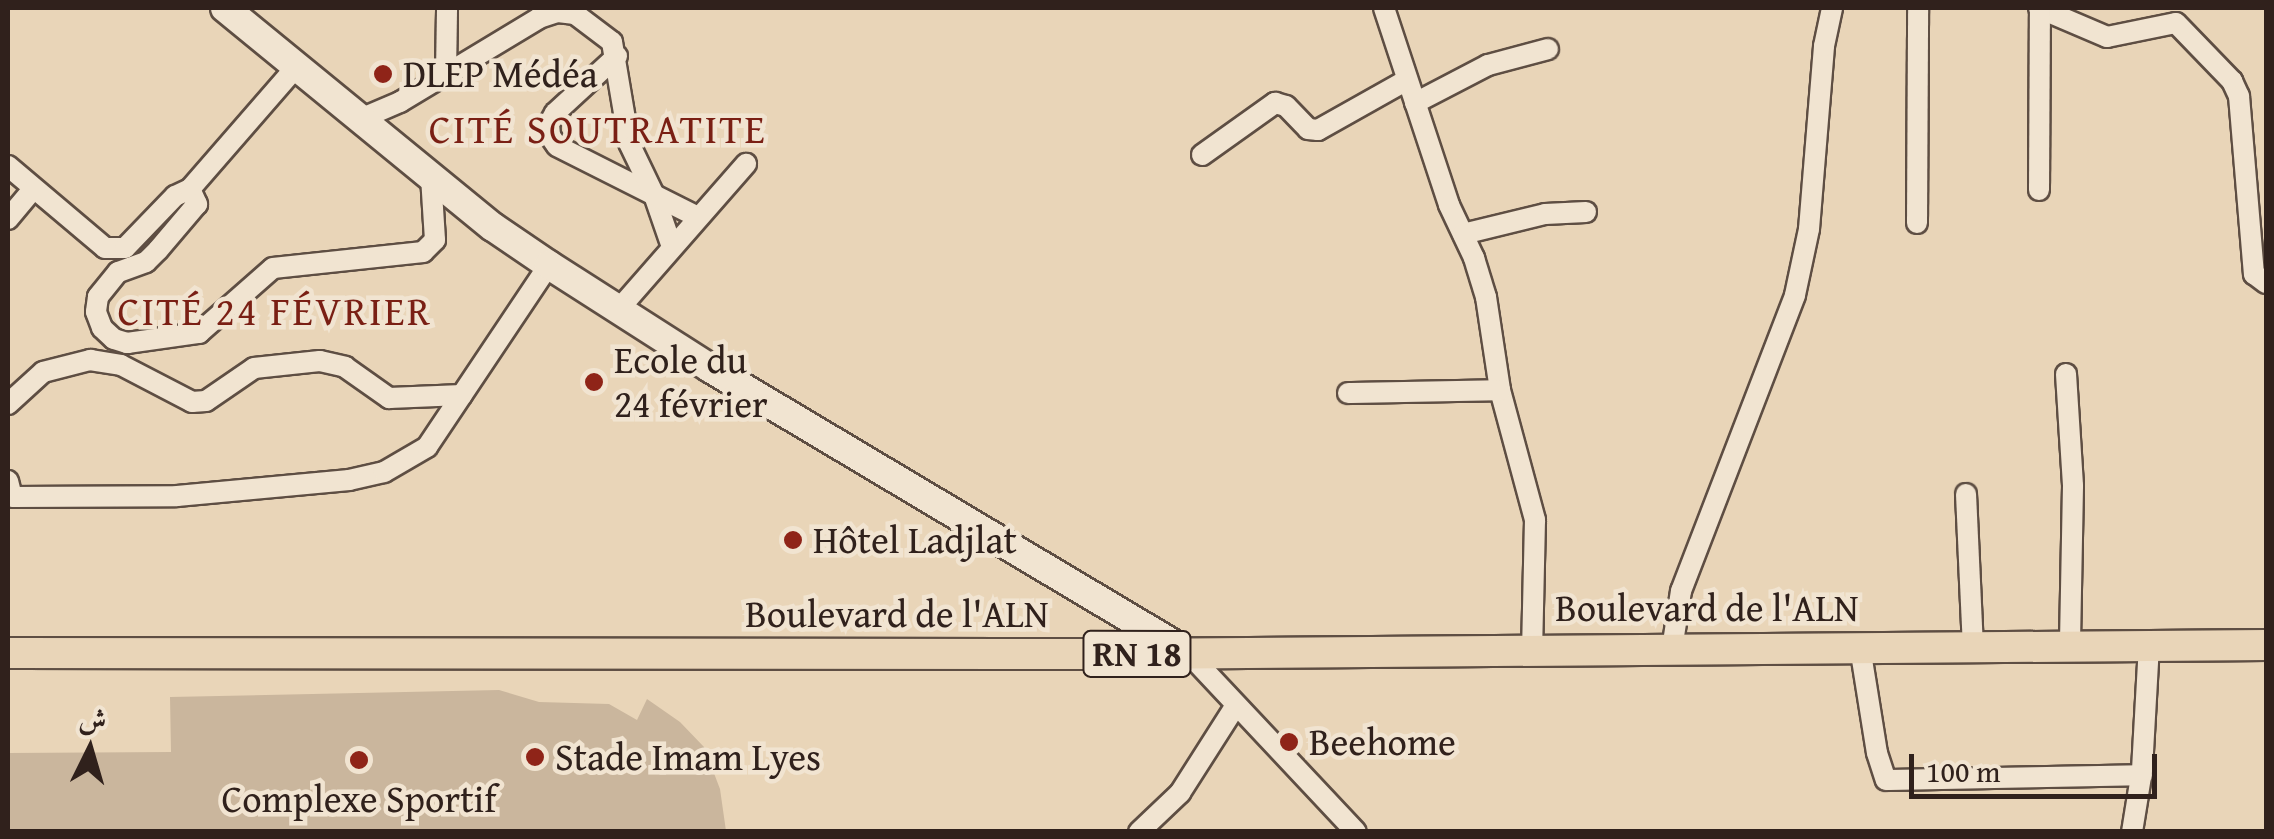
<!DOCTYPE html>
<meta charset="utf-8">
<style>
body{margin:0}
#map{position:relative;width:2274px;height:839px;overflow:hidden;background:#e9d5b8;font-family:"Gentium Book Plus",Amiri,serif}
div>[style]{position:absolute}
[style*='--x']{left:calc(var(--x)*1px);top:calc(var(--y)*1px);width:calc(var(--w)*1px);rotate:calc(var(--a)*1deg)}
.green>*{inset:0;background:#cab69d}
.roads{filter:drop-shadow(2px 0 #5e4e43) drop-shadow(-2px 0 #5e4e43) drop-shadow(0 2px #5e4e43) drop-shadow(0 -2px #5e4e43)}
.street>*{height:20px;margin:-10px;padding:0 10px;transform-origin:10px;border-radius:10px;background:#f1e4d1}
.secondary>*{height:28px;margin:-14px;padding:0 14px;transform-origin:14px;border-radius:14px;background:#f1e4d1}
.primary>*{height:30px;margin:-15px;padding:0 15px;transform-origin:15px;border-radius:15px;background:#e9d5b8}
.dots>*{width:28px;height:28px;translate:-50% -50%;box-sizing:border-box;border:5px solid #f1e4d1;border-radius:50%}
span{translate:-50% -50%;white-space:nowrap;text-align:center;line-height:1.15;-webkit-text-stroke:9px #f1e4d1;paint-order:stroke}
.shield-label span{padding:2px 8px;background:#f1e4d1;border:2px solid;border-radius:8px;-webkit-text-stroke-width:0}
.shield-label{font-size:35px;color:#30211c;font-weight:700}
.poi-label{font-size:38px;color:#30211c}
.left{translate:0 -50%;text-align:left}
.street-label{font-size:38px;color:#30211c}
.neighbourhood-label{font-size:40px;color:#7a1f14;letter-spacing:2.5px}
.frame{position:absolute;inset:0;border:10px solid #30211c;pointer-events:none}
.north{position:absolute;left:40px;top:699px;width:100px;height:100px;-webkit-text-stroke:8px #f1e4d1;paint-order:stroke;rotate:5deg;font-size:28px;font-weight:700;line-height:40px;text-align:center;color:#30211c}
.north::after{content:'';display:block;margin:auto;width:35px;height:45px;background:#30211c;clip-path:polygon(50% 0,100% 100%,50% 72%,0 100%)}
.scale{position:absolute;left:1909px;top:754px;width:248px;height:45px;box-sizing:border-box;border:5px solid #30211c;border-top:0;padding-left:12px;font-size:30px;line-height:35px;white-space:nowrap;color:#30211c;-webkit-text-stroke:8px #f1e4d1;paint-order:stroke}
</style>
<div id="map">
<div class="green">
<i style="clip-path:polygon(499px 690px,539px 702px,609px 704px,637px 720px,647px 699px,680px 722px,704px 747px,720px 789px,726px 831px,8px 831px,8px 753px,171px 752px,170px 697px)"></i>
</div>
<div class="roads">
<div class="street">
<i style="--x:1384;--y:8;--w:207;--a:71.7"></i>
<i style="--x:1449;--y:205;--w:59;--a:64.7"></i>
<i style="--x:1474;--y:258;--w:41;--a:72.9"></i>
<i style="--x:1486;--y:297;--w:94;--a:81.4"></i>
<i style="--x:1500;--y:390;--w:135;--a:74.9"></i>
<i style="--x:1535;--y:520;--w:130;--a:91.3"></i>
<i style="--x:2039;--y:8;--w:74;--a:23.1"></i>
<i style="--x:2107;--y:37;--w:70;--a:-11.5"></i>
<i style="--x:2176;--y:23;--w:81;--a:46"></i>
<i style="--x:2232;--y:81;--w:17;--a:65"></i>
<i style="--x:2239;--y:96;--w:179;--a:85.2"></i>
<i style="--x:2254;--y:274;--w:15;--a:37"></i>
<i style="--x:617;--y:56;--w:84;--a:137.4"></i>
<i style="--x:555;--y:113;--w:13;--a:119"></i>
<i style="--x:549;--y:124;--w:12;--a:85"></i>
<i style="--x:550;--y:136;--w:12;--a:55"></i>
<i style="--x:557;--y:146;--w:109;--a:26.8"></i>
<i style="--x:446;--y:74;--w:66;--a:-89.1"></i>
<i style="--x:1415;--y:103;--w:82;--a:-27.5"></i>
<i style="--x:1488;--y:65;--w:62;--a:-14.9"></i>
<i style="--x:358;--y:120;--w:46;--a:-23.2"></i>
<i style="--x:400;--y:102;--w:162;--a:-31.1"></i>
<i style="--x:539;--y:18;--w:20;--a:-18"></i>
<i style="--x:558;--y:12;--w:17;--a:7"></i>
<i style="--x:575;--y:14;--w:46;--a:37.1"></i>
<i style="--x:612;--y:42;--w:102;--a:80.4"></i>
<i style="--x:629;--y:143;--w:58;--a:64.3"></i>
<i style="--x:1202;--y:155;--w:90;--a:-35.5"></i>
<i style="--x:1275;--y:103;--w:11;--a:15"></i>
<i style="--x:1286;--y:106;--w:32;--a:46"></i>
<i style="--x:1308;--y:129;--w:10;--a:6"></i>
<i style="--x:1318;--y:130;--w:102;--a:-29.3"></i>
<i style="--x:8;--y:166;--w:127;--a:40.2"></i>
<i style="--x:105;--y:248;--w:20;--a:0"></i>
<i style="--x:125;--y:248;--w:72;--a:-46.1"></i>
<i style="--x:175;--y:196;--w:17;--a:-25"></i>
<i style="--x:190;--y:189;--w:162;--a:-49"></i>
<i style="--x:190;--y:189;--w:17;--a:65"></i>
<i style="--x:197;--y:204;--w:60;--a:130.3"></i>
<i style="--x:158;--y:250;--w:17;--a:135"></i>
<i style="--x:146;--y:262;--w:30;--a:160"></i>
<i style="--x:118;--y:272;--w:32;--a:129"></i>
<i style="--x:98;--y:297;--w:15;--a:98"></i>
<i style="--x:96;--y:312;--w:17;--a:69"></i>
<i style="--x:102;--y:328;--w:16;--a:43"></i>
<i style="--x:114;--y:339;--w:14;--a:17"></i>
<i style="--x:127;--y:343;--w:73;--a:-7.9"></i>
<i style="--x:199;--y:333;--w:98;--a:-41.3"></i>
<i style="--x:273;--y:268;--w:151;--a:-6.1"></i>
<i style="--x:423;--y:252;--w:17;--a:-45"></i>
<i style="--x:435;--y:240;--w:63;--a:-93.6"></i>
<i style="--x:2039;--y:190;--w:182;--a:-89.7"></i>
<i style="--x:8;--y:219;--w:39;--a:-50"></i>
<i style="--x:1917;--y:223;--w:215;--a:-89.7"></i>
<i style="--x:1463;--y:234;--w:84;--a:-13.7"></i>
<i style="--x:1545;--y:214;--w:41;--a:-2.8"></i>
<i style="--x:672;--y:247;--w:55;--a:-109.1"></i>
<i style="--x:654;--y:195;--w:49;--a:26.6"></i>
<i style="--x:619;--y:309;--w:193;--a:-48.8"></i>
<i style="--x:2066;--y:374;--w:112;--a:86.4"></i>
<i style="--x:2073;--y:486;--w:159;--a:91.1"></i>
<i style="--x:1348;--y:393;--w:152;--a:-1.1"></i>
<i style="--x:8;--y:404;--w:47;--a:-42.4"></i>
<i style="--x:43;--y:372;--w:49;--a:-14.3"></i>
<i style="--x:90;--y:360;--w:31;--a:9"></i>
<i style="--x:121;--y:365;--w:80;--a:27.5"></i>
<i style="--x:192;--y:402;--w:14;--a:-4"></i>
<i style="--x:206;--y:401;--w:58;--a:-34.5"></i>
<i style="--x:254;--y:368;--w:66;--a:-6.1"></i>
<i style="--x:320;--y:361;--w:26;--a:13"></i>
<i style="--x:345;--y:367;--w:54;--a:35.2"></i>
<i style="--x:389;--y:398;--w:73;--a:-2.4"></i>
<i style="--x:8;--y:481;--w:16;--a:76"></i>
<i style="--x:12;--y:497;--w:165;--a:-0.3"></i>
<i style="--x:177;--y:496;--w:173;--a:-5.3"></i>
<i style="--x:349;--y:480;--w:36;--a:-13"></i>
<i style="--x:384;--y:472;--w:50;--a:-30.2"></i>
<i style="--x:427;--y:447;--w:219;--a:-56.2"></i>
<i style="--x:1966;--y:494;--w:152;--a:87.4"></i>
<i style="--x:1860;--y:647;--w:107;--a:80.9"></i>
<i style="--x:1877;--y:753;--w:28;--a:72"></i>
<i style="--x:1886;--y:780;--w:256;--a:-1.1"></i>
<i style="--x:1672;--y:649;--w:59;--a:-81.2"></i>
<i style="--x:1681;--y:591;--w:317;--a:-68.9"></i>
<i style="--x:1795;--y:295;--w:67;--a:-78"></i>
<i style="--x:1809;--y:229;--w:184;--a:-85.3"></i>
<i style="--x:1824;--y:46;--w:39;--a:-78"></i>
<i style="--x:1188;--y:653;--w:245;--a:46.8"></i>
<i style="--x:1139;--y:832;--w:57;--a:-43.6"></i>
<i style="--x:1180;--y:793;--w:104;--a:-57.5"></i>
<i style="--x:2132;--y:832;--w:63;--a:-80.8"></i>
<i style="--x:2142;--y:770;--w:125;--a:-86.8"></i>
</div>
<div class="secondary">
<i style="--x:225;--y:8;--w:346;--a:39.3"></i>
<i style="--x:493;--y:227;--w:68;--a:34.2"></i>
<i style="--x:549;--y:265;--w:191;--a:32.6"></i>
<i style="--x:710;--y:368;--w:557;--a:30.8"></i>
</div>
<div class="primary">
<i style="--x:8;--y:653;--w:1118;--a:0.05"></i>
<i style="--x:1126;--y:654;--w:1140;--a:-0.45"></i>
</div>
</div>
<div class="dots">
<i style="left:383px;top:74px;background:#8f2418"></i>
<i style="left:594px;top:382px;background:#8f2418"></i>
<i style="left:793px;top:540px;background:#8f2418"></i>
<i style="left:1289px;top:742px;background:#8f2418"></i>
<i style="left:535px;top:757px;background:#8f2418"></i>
<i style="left:359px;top:760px;background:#8f2418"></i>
</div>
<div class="shield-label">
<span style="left:1137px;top:654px">RN 18</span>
</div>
<div class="poi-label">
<span class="left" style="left:403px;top:74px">DLEP Médéa</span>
<span class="left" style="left:614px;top:382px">Ecole du<br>24 février</span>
<span class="left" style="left:813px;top:540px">Hôtel Ladjlat</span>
<span class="left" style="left:1309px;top:742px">Beehome</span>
<span class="left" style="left:555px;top:757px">Stade Imam Lyes</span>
<span style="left:359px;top:799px">Complexe Sportif</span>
</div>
<div class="street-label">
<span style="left:1707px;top:608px">Boulevard de l'ALN</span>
<span style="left:897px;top:614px">Boulevard de l'ALN</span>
</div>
<div class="neighbourhood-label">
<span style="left:598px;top:129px">CITÉ SOUTRATITE</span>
<span style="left:275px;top:311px">CITÉ 24 FÉVRIER</span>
</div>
<div class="frame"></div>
<div class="north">ش</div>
<div class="scale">100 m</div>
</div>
